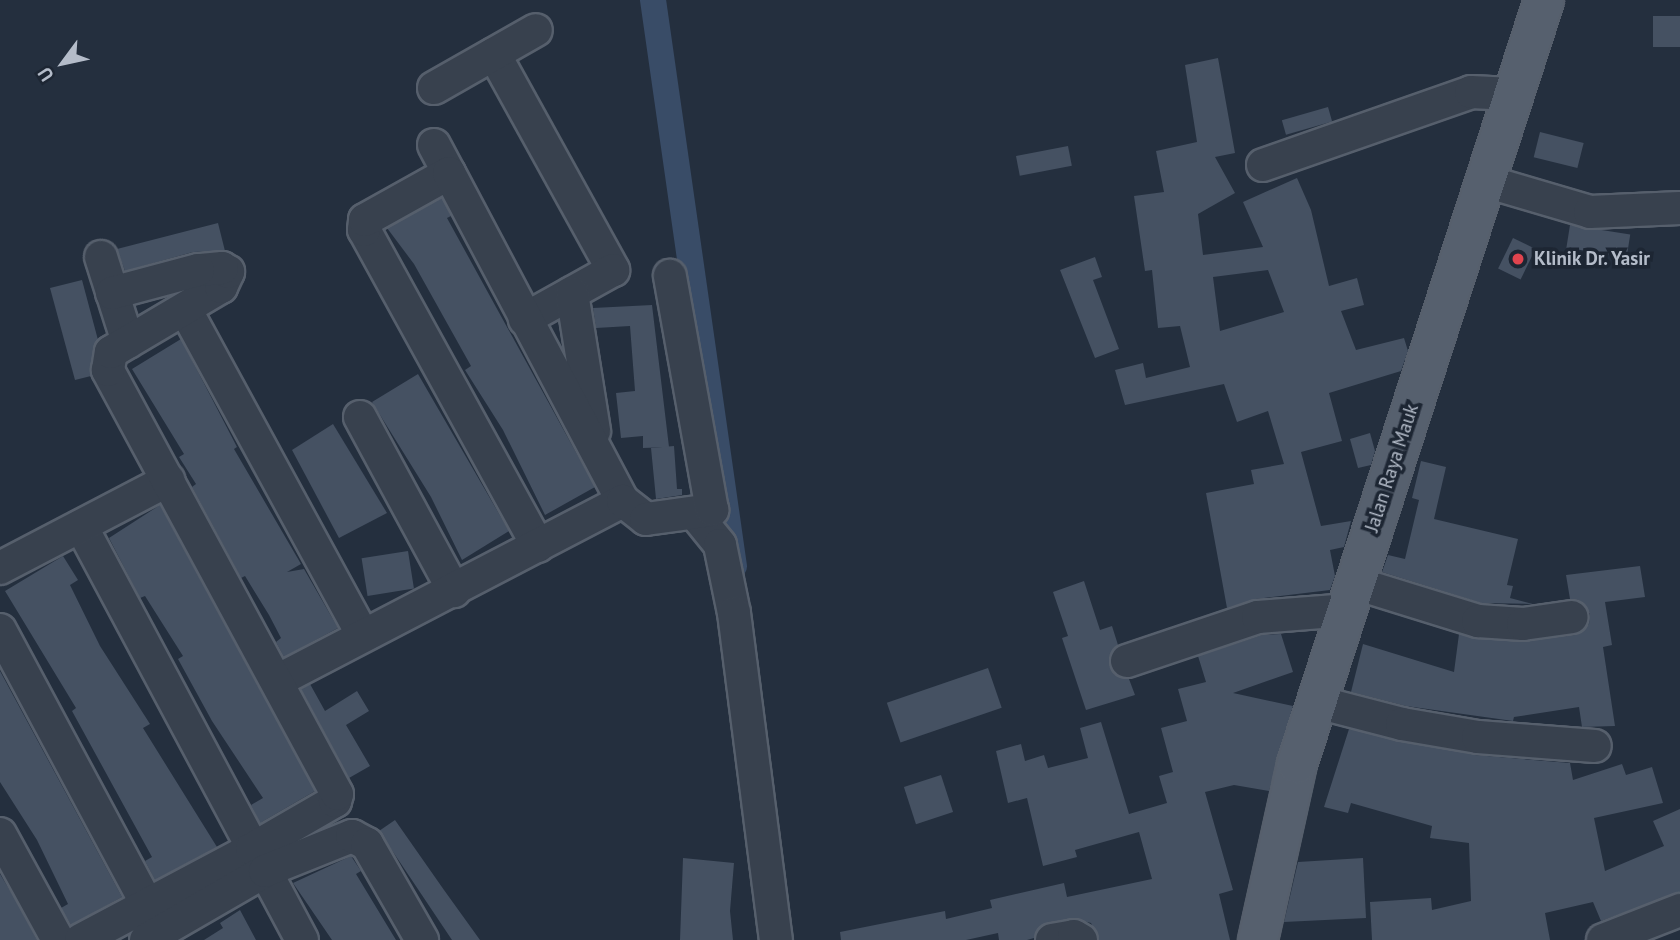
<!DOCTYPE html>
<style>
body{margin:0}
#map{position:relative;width:1680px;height:940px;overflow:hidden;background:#242f3e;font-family:"PT Sans",sans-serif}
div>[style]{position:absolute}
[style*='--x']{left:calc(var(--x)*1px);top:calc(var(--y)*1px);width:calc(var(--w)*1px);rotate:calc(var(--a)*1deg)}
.canal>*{height:26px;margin:-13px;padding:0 13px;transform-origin:13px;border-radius:13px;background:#394c67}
.building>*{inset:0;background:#455162;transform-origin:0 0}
.roads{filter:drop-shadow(2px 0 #565f6c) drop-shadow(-2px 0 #565f6c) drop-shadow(0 2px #565f6c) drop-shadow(0 -2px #565f6c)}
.minor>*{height:32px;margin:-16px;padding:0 16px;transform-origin:16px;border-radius:16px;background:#38414e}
.major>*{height:38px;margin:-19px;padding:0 19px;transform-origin:19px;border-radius:19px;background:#56606e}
.dots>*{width:19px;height:19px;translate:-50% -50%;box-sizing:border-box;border:4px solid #1d2633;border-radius:50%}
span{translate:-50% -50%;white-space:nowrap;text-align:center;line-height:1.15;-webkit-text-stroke:7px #1d2633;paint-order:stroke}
.poi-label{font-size:19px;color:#b4bcc9;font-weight:700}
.left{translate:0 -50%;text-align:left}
.street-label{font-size:19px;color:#b4bcc9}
.north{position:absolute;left:28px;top:28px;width:70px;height:70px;-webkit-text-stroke:5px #1d2633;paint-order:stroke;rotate:237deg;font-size:19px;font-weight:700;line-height:28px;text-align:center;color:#b4bcc9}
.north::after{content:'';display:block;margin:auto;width:24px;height:32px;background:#b4bcc9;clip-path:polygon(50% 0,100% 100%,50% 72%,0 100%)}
</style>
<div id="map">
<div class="canal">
<i style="--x:653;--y:0;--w:572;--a:81.86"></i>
</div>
<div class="building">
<i style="left:1653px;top:16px;width:27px;height:31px"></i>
<i style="clip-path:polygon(evenodd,1218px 58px,1235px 153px,1215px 157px,1235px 193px,1198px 214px,1203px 255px,1263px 247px,1243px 202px,1297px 178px,1311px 210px,1329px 286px,1357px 278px,1364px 305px,1341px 311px,1356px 350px,1404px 338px,1408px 351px,1401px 371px,1329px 393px,1342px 441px,1301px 452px,1321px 526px,1351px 521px,1344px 547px,1330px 550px,1335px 576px,1330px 590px,1256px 599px,1227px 608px,1206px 493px,1254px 484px,1251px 470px,1284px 464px,1268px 411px,1237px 422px,1224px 384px,1125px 405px,1115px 370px,1143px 363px,1146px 378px,1190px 367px,1180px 326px,1158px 328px,1152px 270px,1145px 271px,1134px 196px,1164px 192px,1156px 151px,1197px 142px,1185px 65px,1218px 58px,1268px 270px,1284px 312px,1220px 331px,1213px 277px,1268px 270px)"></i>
<i style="left:1328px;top:107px;width:15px;height:48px;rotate:74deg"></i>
<i style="left:1540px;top:132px;width:45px;height:26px;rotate:14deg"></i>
<i style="left:1068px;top:146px;width:20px;height:53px;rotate:79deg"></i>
<i style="clip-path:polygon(442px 198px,451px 216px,447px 218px,595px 487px,545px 515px,503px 430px,465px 370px,471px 366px,414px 264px,387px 228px)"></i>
<i style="clip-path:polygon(218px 223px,225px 251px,193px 252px,125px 271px,117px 249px)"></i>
<i style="left:1570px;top:225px;width:61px;height:23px;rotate:9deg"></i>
<i style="left:1513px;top:238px;width:25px;height:34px;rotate:26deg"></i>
<i style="clip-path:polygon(1095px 257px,1102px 277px,1093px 280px,1119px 349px,1095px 358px,1060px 270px)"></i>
<i style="clip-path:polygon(82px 280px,98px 340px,91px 376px,75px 380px,50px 288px)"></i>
<i style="clip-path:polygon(652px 305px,669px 447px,643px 448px,643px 436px,621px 438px,616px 393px,635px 391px,630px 326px,596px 328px,593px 308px)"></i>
<i style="clip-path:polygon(181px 339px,237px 447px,234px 449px,301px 564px,287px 572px,304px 569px,338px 628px,284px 657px,276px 642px,281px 638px,269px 615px,245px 576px,241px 578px,192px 487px,196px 484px,179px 457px,184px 454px,132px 369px)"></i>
<i style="clip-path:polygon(418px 374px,509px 531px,462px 560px,431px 497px,372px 402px)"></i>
<i style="clip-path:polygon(333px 424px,387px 513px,339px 538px,292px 450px)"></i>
<i style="clip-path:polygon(1370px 433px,1375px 451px,1371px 465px,1358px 468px,1350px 439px)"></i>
<i style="clip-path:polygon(674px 446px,677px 489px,682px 489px,682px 495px,656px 499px,651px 448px)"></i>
<i style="clip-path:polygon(1421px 461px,1446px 467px,1434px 519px,1518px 539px,1507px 585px,1513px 586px,1510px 598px,1533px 604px,1481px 603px,1382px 572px,1388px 555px,1405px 559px,1419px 500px,1412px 498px)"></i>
<i style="clip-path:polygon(160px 505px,315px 791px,260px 823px,251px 805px,263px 798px,212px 721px,178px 659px,183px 656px,145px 596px,140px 598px,109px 538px)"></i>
<i style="left:408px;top:551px;width:38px;height:47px;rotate:81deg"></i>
<i style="clip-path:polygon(63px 556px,78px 580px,70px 585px,100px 646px,150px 724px,143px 728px,217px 847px,155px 880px,145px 861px,152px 857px,72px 711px,76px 708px,5px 591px)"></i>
<i style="clip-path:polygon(1640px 566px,1645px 597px,1605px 602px,1612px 645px,1603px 647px,1615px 726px,1582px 727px,1579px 707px,1514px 717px,1513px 721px,1406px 706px,1351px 692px,1363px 644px,1454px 672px,1459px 634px,1522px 642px,1575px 635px,1589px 624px,1590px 614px,1579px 600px,1570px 599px,1566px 575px)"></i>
<i style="clip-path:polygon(1084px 581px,1100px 630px,1112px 626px,1118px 645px,1109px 657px,1110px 667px,1115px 675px,1129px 679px,1135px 695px,1086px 710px,1062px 638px,1068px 636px,1053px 592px)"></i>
<i style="clip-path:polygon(1281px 634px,1293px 672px,1233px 693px,1293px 706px,1269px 791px,1234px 785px,1205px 792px,1233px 890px,1219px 894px,1230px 940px,1099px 940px,1091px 923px,1072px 918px,1041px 926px,1034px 938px,1027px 940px,999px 940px,998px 933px,966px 940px,841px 940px,840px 932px,945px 911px,946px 919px,992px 908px,990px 900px,1064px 883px,1067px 897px,1152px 879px,1139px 832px,1075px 850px,1077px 857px,1043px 866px,1027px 798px,1008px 803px,996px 751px,1021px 744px,1025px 761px,1044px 755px,1048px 768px,1088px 758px,1080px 728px,1101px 722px,1129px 814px,1167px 803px,1159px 776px,1173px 772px,1161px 728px,1187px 721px,1178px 689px,1206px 682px,1198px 656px,1262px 635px)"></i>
<i style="left:988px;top:668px;width:42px;height:107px;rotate:71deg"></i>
<i style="clip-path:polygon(0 671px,122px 897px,71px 925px,61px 908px,68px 904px,37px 840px,0 782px)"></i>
<i style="clip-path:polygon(310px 684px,325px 711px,357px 691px,369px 711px,346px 725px,370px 766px,349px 778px,301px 689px)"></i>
<i style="clip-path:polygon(1349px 729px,1475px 755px,1570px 763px,1573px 780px,1622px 764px,1626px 775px,1652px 767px,1663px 803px,1594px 818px,1605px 871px,1664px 846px,1653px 821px,1680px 809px,1680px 892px,1601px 921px,1593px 902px,1545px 913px,1550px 940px,1372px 940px,1370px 902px,1431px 898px,1432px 910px,1471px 901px,1469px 843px,1430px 838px,1432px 826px,1351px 803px,1348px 813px,1324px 807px)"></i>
<i style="left:941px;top:775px;width:39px;height:39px;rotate:72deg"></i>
<i style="clip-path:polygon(395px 820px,444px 890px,480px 940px,452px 940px,379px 831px)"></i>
<i style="clip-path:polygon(351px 856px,361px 871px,356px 874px,396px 940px,332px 940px,293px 883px)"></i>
<i style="clip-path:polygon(683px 858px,734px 863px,730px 911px,733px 940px,680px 940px)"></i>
<i style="clip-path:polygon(1363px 858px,1366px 918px,1284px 922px,1298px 862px)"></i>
<i style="clip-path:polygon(0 874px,14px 897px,37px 940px,0 940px)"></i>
<i style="clip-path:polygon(240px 910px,256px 940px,204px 940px,223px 928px,220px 923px)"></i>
</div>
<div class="roads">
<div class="minor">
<i style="--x:494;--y:54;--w:247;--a:61.1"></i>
<i style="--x:613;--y:270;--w:101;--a:150.9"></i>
<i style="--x:434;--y:88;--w:117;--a:-29.6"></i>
<i style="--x:434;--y:145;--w:32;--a:62"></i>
<i style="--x:1263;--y:165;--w:220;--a:-19.3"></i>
<i style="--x:1471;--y:92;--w:42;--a:2.7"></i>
<i style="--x:1485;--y:181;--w:109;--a:16.4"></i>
<i style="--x:1590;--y:212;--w:90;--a:-2.5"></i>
<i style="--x:101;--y:257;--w:89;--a:72.4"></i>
<i style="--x:572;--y:293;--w:140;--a:80.9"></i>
<i style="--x:185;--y:309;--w:370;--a:61.4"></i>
<i style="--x:360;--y:417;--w:198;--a:61.6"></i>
<i style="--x:696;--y:515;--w:38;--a:51"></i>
<i style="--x:720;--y:545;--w:69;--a:78.4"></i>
<i style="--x:734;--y:613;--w:330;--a:82.7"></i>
<i style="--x:81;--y:526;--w:469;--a:61.9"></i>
<i style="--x:538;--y:546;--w:361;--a:-118.8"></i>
<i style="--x:364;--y:230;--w:10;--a:-84"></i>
<i style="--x:365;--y:220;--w:96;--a:-29.2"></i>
<i style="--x:449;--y:173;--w:371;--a:62.1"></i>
<i style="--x:0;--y:568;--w:190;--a:-27.6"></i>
<i style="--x:1355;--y:583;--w:129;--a:17.2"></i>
<i style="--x:1478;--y:621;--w:45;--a:3.8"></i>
<i style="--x:1523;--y:624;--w:49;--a:-8.1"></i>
<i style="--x:0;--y:630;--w:311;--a:61.8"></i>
<i style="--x:1127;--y:661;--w:138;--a:-18.6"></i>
<i style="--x:1258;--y:617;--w:88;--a:-4.5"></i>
<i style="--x:277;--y:681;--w:390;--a:-27.5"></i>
<i style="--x:623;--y:501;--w:29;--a:38"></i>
<i style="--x:646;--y:519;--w:67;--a:-7.8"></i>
<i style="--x:712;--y:510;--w:238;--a:-100.2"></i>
<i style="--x:1317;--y:702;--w:88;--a:14.5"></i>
<i style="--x:1402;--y:724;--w:77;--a:9.7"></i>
<i style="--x:1478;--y:737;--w:117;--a:4.4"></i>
<i style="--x:0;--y:834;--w:121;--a:61.3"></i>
<i style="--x:81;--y:940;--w:194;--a:-28"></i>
<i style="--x:252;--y:849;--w:96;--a:-30"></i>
<i style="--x:335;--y:801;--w:7;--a:-74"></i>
<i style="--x:337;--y:794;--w:482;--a:-118.4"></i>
<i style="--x:108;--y:370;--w:18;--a:-81"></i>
<i style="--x:111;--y:352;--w:128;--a:-30.6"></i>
<i style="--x:221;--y:287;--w:17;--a:-65"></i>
<i style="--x:228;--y:272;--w:7;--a:-146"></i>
<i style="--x:222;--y:268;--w:24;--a:175"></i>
<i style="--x:198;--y:270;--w:89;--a:165"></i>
<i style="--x:146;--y:940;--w:138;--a:-30.1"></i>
<i style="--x:265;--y:871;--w:94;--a:-21.9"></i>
<i style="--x:352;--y:836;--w:17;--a:28"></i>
<i style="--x:367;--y:844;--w:111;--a:60.2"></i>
<i style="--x:1052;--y:940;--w:22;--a:-10"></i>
<i style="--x:1074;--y:936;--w:8;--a:30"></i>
<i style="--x:1603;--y:940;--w:83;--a:-21.3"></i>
</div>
<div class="major">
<i style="--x:1258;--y:940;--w:180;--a:-77.5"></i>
<i style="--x:1297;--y:764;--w:803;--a:-72.08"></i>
</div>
</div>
<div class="dots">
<i style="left:1518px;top:259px;background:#e0444e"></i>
</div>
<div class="poi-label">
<span class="left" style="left:1534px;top:259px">Klinik Dr. Yasir</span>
</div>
<div class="street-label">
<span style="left:1392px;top:468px;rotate:-72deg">Jalan Raya Mauk</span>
</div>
<div class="north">U</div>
</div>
